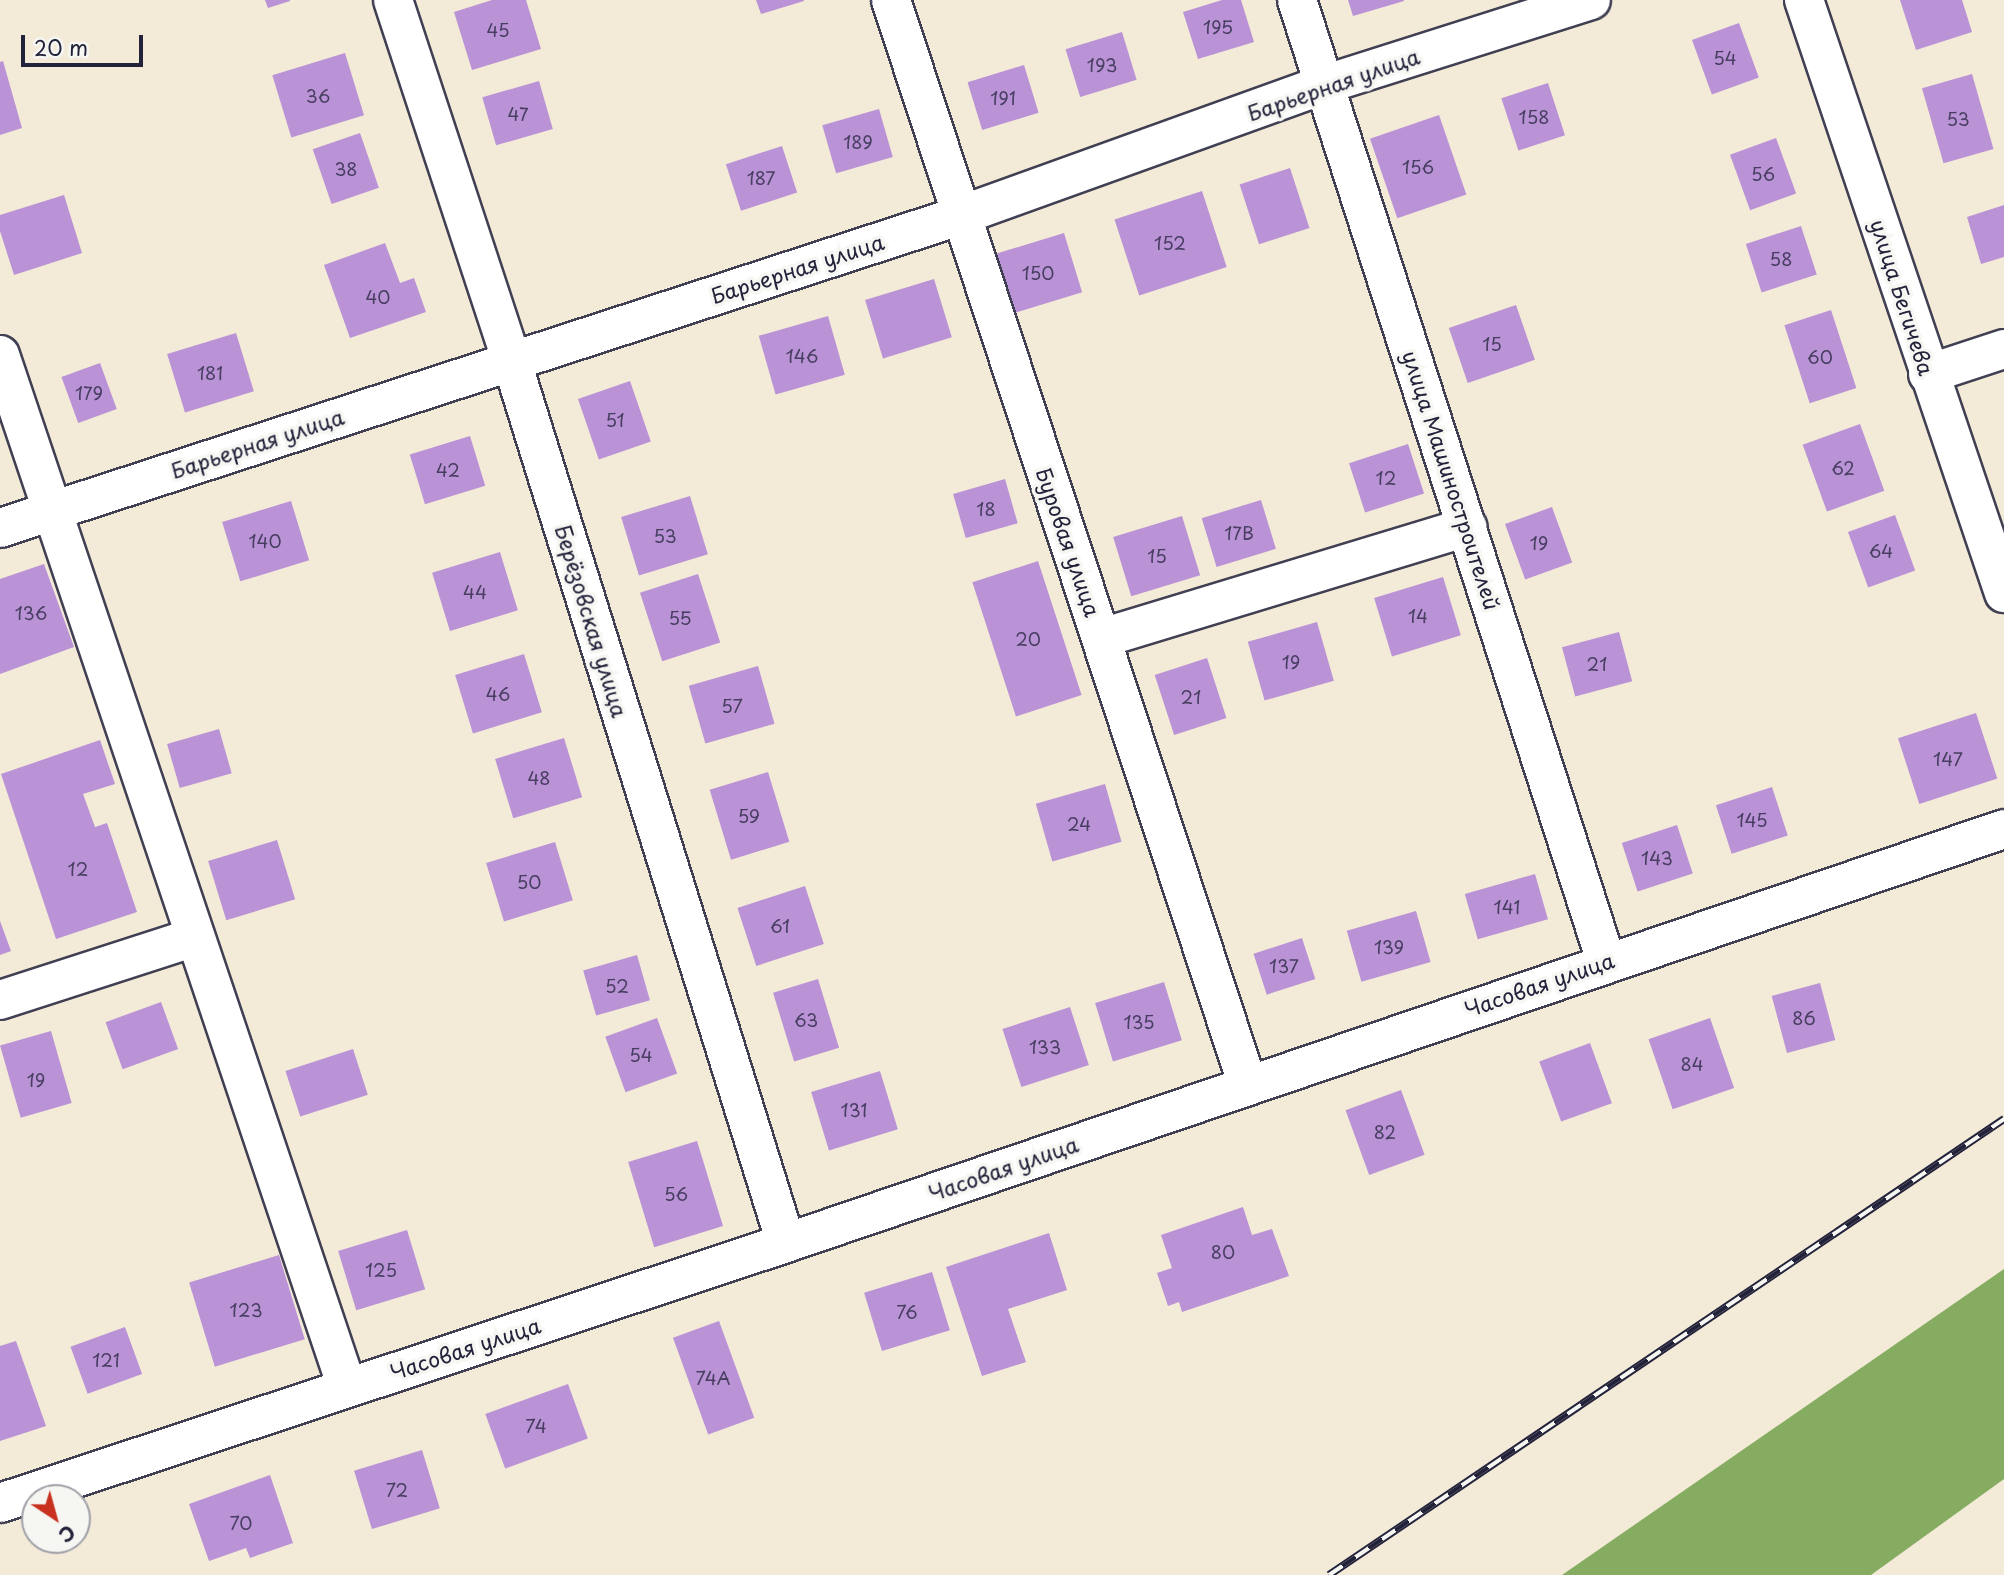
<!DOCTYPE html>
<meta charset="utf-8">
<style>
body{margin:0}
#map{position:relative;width:2004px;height:1575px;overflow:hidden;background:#f3ead8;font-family:"Playpen Sans",sans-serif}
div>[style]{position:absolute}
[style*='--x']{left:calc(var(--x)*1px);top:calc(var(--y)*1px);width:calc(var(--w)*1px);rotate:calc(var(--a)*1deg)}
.forest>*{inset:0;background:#86ac62}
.building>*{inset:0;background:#ba92d6;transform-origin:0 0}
.roads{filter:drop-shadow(2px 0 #414053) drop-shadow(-2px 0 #414053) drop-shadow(0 2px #414053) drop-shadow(0 -2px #414053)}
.minor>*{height:38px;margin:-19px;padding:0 19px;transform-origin:19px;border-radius:19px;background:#fff}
.rail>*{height:8px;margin-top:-4px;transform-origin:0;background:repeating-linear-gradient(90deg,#f6f6f2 0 16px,#22223b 0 32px);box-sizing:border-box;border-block:2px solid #22223b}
span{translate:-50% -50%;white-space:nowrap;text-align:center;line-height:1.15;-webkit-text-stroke:7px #f6f6f2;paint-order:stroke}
.number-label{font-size:18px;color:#483e62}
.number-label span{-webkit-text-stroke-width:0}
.street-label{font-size:21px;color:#22223b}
.north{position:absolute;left:21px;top:1484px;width:70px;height:70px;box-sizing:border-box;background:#f6f6f2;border:2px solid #a1a1a9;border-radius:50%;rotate:144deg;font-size:19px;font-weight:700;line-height:28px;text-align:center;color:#22223b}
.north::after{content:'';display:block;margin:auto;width:24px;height:32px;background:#c8321e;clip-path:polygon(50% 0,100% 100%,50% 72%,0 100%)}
.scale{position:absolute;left:21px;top:35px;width:122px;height:32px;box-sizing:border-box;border:4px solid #22223b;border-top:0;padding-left:9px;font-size:21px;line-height:24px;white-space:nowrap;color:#22223b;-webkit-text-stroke:5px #f6f6f2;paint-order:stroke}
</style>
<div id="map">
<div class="forest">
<i style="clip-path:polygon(2004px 1269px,2004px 1479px,1871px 1575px,1562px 1575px)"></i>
</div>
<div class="building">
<i style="clip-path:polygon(265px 0,290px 0,290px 1px,268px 8px)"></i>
<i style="clip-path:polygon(492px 0,526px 0,541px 49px,472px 70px,454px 12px)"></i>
<i style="clip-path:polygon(756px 0,804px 0,804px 1px,761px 14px)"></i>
<i style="clip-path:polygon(1222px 0,1241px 0,1254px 42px,1198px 59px,1183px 12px)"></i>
<i style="clip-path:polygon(1348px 0,1404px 0,1404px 1px,1353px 16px)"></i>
<i style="clip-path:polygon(1900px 0,1962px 0,1972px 32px,1916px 50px)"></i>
<i style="left:1739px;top:23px;width:58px;height:50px;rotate:70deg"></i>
<i style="left:1122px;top:32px;width:50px;height:59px;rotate:73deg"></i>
<i style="left:345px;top:53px;width:65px;height:76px;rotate:73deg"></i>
<i style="clip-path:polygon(3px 61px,22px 128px,0 135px,0 62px)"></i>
<i style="left:1024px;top:65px;width:50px;height:59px;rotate:73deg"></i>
<i style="left:1972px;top:74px;width:78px;height:52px;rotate:74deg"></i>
<i style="left:539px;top:81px;width:50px;height:59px;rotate:74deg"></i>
<i style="left:1548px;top:83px;width:55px;height:49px;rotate:72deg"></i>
<i style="left:879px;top:109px;width:50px;height:59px;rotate:74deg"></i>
<i style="left:1439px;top:115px;width:84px;height:73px;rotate:71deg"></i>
<i style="left:360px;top:133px;width:58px;height:50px;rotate:71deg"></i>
<i style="left:1776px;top:138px;width:59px;height:49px;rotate:70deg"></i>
<i style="left:782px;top:146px;width:49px;height:59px;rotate:72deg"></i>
<i style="left:1290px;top:168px;width:63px;height:53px;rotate:72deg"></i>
<i style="left:1202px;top:191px;width:80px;height:92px;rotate:72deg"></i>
<i style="clip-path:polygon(64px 195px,82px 253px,14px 275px,0 231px,0 215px)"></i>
<i style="clip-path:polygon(2004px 205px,2004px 257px,1981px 264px,1967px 217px)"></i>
<i style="left:1801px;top:226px;width:51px;height:58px;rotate:72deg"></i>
<i style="left:1064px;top:233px;width:62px;height:72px;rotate:73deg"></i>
<i style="clip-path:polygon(385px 243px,400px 283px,414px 278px,426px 312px,350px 338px,324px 265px)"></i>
<i style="left:934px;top:279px;width:61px;height:72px;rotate:73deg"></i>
<i style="left:1516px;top:305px;width:58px;height:71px;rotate:71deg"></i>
<i style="left:1831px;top:310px;width:82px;height:49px;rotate:72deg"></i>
<i style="left:828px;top:316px;width:61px;height:72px;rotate:74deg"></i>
<i style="left:236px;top:333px;width:61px;height:72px;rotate:73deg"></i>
<i style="left:100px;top:363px;width:49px;height:41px;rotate:70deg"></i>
<i style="left:630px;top:381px;width:64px;height:55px;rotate:71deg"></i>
<i style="left:1860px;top:424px;width:71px;height:61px;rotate:70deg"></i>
<i style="left:470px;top:436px;width:52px;height:63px;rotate:73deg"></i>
<i style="left:1408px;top:444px;width:52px;height:62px;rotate:72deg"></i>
<i style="left:1005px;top:479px;width:46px;height:54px;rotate:74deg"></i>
<i style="left:690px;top:496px;width:61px;height:72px;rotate:73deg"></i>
<i style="left:1261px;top:500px;width:51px;height:62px;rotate:73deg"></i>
<i style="left:291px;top:501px;width:62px;height:72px;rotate:73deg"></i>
<i style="left:1552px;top:507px;width:59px;height:50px;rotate:70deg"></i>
<i style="left:1895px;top:515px;width:59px;height:50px;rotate:70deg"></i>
<i style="left:1182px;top:516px;width:62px;height:72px;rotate:73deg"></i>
<i style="left:500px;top:552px;width:61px;height:71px;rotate:73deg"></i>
<i style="left:1038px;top:561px;width:141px;height:69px;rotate:72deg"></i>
<i style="clip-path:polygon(44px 564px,74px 647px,0 674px,0 579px)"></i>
<i style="left:698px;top:574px;width:72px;height:61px;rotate:72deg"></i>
<i style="left:1443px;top:577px;width:61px;height:72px;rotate:73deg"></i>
<i style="left:1317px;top:622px;width:61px;height:72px;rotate:74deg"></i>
<i style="left:1619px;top:632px;width:51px;height:59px;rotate:75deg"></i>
<i style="left:524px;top:654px;width:61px;height:72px;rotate:73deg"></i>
<i style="left:1207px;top:658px;width:63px;height:55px;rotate:72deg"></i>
<i style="left:758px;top:666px;width:60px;height:72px;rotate:74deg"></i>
<i style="left:1976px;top:713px;width:69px;height:82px;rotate:72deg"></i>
<i style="left:219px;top:729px;width:46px;height:54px;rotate:74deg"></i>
<i style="left:564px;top:738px;width:62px;height:72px;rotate:73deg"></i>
<i style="clip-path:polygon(100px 740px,115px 784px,83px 794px,95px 827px,107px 823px,137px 912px,56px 939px,1px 774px)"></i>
<i style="left:768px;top:772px;width:73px;height:61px;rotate:73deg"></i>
<i style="left:1105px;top:784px;width:60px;height:72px;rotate:74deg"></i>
<i style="left:1772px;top:787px;width:51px;height:59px;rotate:72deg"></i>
<i style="left:1677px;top:825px;width:51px;height:58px;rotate:72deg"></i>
<i style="left:277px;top:840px;width:62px;height:72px;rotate:73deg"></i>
<i style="left:555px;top:842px;width:61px;height:72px;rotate:73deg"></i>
<i style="left:1535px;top:874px;width:47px;height:73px;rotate:74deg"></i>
<i style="left:805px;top:886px;width:61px;height:71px;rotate:72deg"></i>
<i style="left:1416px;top:911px;width:53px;height:72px;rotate:74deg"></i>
<i style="clip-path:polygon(0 921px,11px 951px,0 955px)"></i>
<i style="left:1302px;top:938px;width:43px;height:51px;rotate:72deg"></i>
<i style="left:637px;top:955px;width:47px;height:56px;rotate:74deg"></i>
<i style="left:818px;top:979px;width:72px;height:47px;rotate:73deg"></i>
<i style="left:1164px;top:982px;width:61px;height:72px;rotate:73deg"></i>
<i style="left:1820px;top:983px;width:59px;height:50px;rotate:75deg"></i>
<i style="left:161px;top:1002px;width:50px;height:59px;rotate:70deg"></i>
<i style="left:1070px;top:1007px;width:61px;height:71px;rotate:72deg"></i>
<i style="left:657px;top:1018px;width:59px;height:55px;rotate:70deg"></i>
<i style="left:1710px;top:1018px;width:74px;height:65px;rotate:71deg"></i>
<i style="left:51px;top:1031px;width:75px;height:53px;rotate:74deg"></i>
<i style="left:1590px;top:1043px;width:64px;height:54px;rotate:70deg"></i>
<i style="left:353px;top:1049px;width:48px;height:71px;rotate:72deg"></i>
<i style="left:880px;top:1071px;width:61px;height:72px;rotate:73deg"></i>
<i style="left:1401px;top:1090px;width:69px;height:59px;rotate:70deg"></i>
<i style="left:697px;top:1141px;width:89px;height:72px;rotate:73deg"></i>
<i style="clip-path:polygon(1243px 1207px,1252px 1235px,1272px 1229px,1289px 1276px,1182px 1312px,1179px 1302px,1168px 1306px,1157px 1273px,1172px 1268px,1161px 1235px)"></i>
<i style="left:407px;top:1230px;width:62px;height:72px;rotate:73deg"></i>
<i style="clip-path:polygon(1049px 1233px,1067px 1290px,1008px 1309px,1026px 1362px,982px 1376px,946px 1267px)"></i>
<i style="left:279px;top:1255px;width:88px;height:94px;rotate:73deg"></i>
<i style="left:932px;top:1272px;width:61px;height:71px;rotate:73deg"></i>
<i style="left:719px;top:1321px;width:103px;height:49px;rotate:70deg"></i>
<i style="left:125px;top:1327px;width:50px;height:58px;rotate:70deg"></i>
<i style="clip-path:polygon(16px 1341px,46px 1426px,0 1441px,0 1346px)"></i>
<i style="left:568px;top:1384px;width:58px;height:88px;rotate:70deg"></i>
<i style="left:422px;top:1450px;width:61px;height:71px;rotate:73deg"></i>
<i style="clip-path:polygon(270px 1475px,293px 1543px,250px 1558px,246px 1548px,209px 1561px,189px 1504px)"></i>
</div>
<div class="roads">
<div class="minor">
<i style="--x:393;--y:0;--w:378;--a:71.8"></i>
<i style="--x:511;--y:359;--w:926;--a:72.72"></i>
<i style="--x:891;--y:0;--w:1140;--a:71.8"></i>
<i style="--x:1297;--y:0;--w:1009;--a:72.18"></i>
<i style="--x:1804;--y:0;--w:626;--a:71.36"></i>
<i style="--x:0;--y:355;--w:1089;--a:71.42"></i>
<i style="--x:1928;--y:374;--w:80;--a:-18.2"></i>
<i style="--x:0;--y:528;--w:1008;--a:-18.02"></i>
<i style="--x:959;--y:216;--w:387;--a:-19.8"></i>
<i style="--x:1323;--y:85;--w:281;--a:-17.6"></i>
<i style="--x:1102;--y:638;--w:382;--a:-16.9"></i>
<i style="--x:0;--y:1000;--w:205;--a:-17.9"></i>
<i style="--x:0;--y:1503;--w:828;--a:-18.3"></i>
<i style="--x:786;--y:1243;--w:1286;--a:-18.77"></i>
</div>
</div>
<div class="rail">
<i style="--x:1329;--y:1575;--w:815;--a:-34.04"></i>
</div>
<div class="number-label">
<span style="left:1218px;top:27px">195</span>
<span style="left:498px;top:30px">45</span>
<span style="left:1725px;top:58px">54</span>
<span style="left:1102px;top:65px">193</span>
<span style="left:318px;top:96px">36</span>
<span style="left:1003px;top:98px">191</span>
<span style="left:518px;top:114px">47</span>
<span style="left:1534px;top:117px">158</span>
<span style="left:1958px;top:119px">53</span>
<span style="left:858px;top:142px">189</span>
<span style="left:1418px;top:167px">156</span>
<span style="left:346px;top:169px">38</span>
<span style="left:1763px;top:174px">56</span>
<span style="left:761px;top:178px">187</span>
<span style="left:1170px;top:243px">152</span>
<span style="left:1781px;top:259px">58</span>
<span style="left:1038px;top:273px">150</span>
<span style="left:378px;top:297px">40</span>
<span style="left:1492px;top:344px">15</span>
<span style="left:802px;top:356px">146</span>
<span style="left:1820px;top:357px">60</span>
<span style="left:210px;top:373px">181</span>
<span style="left:89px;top:393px">179</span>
<span style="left:615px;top:420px">51</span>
<span style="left:1843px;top:468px">62</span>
<span style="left:448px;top:470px">42</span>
<span style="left:1386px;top:478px">12</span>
<span style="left:986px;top:509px">18</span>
<span style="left:1239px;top:533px">17В</span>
<span style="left:665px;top:536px">53</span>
<span style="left:265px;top:541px">140</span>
<span style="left:1539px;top:543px">19</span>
<span style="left:1881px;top:551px">64</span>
<span style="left:1157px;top:556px">15</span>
<span style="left:475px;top:592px">44</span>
<span style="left:31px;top:613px">136</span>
<span style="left:1418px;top:616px">14</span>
<span style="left:680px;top:618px">55</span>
<span style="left:1028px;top:639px">20</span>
<span style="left:1291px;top:662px">19</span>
<span style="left:1597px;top:664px">21</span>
<span style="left:498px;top:694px">46</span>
<span style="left:1191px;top:697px">21</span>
<span style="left:732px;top:706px">57</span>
<span style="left:1948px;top:759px">147</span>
<span style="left:539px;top:778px">48</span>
<span style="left:749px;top:816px">59</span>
<span style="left:1752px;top:820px">145</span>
<span style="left:1079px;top:824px">24</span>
<span style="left:1657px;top:858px">143</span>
<span style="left:78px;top:869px">12</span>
<span style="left:529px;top:882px">50</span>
<span style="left:1507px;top:907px">141</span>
<span style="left:780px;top:926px">61</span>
<span style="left:1389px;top:947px">139</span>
<span style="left:1284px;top:966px">137</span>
<span style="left:617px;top:986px">52</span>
<span style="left:1804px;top:1018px">86</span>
<span style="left:806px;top:1020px">63</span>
<span style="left:1139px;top:1022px">135</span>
<span style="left:1045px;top:1047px">133</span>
<span style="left:641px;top:1055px">54</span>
<span style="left:1692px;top:1064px">84</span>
<span style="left:36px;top:1080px">19</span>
<span style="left:854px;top:1110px">131</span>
<span style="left:1385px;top:1132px">82</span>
<span style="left:676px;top:1194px">56</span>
<span style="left:1223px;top:1252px">80</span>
<span style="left:381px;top:1270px">125</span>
<span style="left:246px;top:1310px">123</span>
<span style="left:907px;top:1312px">76</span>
<span style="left:106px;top:1360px">121</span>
<span style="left:713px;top:1378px">74А</span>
<span style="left:536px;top:1426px">74</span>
<span style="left:397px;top:1490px">72</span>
<span style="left:241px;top:1523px">70</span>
</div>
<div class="street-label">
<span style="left:1333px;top:84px;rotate:-19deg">Барьерная улица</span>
<span style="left:797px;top:268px;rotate:-18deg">Барьерная улица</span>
<span style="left:1903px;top:297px;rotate:72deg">улица Бегичева</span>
<span style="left:257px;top:443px;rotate:-18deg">Барьерная улица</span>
<span style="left:1452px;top:480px;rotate:72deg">улица Машиностроителей</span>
<span style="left:1069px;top:542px;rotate:71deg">Буровая улица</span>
<span style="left:592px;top:621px;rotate:73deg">Берёзовская улица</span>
<span style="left:1539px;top:984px;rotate:-19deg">Часовая улица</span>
<span style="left:1003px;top:1168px;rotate:-19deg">Часовая улица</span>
<span style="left:465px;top:1348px;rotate:-18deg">Часовая улица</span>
</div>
<div class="north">С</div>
<div class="scale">20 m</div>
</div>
